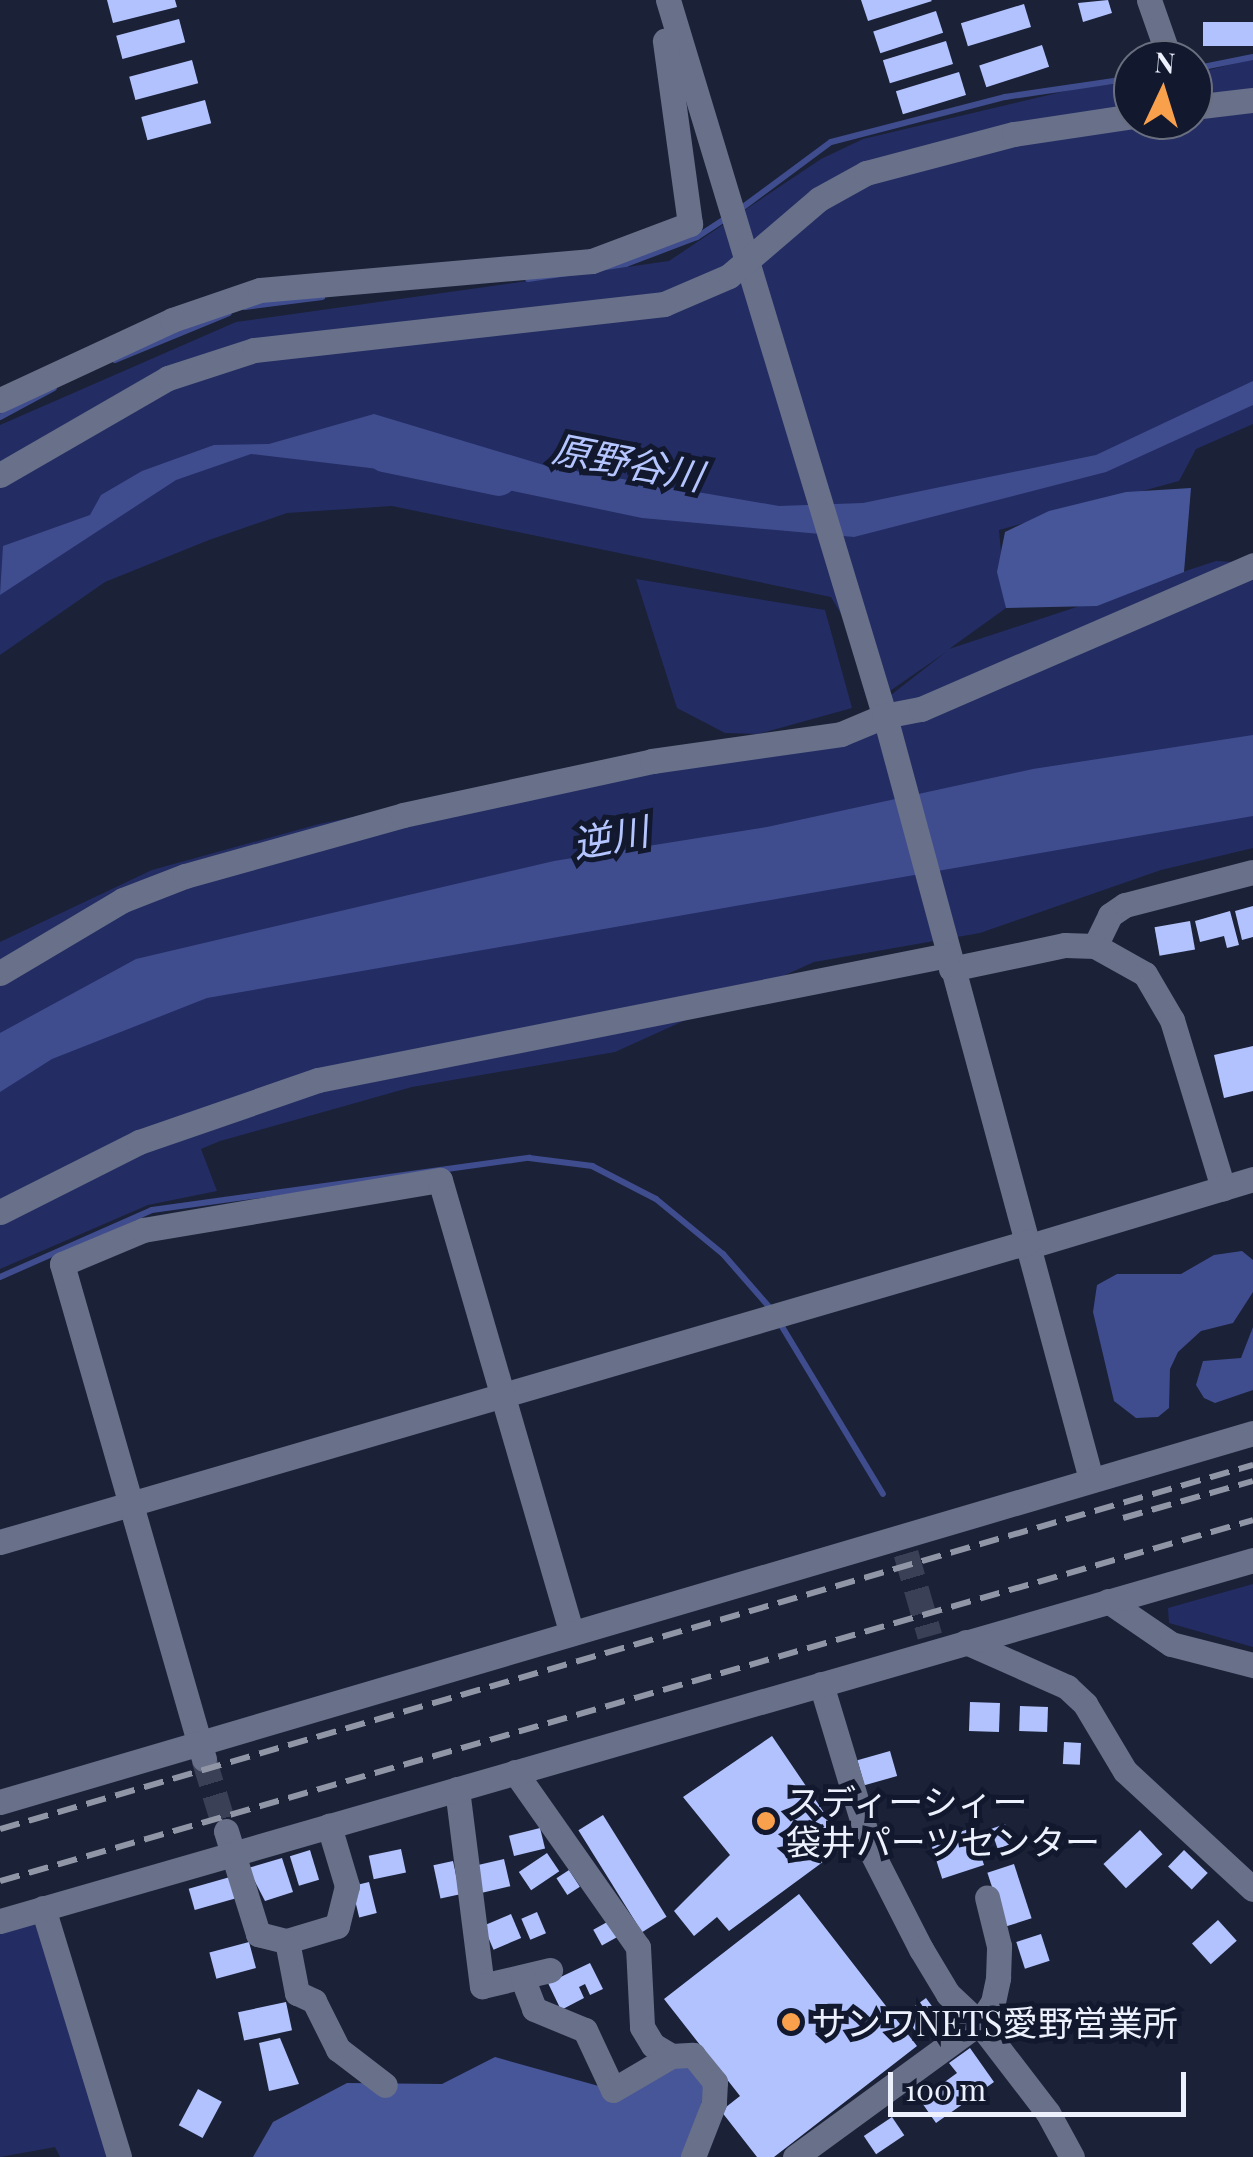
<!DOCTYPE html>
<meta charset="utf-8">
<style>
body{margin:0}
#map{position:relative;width:1253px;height:2157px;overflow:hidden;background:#1b2137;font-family:"Playfair Display","Noto Sans JP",serif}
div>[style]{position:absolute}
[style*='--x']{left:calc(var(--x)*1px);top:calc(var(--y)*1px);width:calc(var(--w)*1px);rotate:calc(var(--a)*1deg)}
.green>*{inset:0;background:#232d63}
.forest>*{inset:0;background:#475699}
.water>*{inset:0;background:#3f4d8f}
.stream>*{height:6px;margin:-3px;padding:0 3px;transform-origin:3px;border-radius:3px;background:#3f4d8f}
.river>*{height:35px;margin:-17.5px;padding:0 17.5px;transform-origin:17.5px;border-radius:17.5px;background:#3f4d8f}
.building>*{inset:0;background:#b1c2fe;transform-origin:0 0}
.minor-tunnel>*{height:25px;margin-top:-12.5px;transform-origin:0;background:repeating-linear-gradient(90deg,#3a4055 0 25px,transparent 0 37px)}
.minor>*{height:25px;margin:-12.5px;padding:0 12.5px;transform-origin:12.5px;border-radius:12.5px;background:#68708a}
.rail>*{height:6px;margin-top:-3px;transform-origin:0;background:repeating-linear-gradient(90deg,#9196a7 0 20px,transparent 0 30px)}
.dots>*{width:28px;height:28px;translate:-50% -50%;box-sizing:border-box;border:5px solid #12182d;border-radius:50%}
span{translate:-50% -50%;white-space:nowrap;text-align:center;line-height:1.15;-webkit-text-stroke:10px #12182d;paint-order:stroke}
.poi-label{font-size:35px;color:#edf1fd}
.left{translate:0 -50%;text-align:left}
.water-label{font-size:38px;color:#b4c5ff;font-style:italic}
.north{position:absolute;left:1113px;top:40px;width:100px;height:100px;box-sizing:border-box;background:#12182d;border:2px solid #6a6f80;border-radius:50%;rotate:4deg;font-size:28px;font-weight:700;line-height:40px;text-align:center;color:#edf1fd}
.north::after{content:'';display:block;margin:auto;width:35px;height:45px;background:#f8a04b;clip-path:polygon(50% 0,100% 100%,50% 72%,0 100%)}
.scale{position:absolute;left:888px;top:2072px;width:298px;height:45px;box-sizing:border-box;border:5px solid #edf1fd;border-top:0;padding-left:12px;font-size:30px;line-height:35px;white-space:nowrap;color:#edf1fd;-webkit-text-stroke:8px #12182d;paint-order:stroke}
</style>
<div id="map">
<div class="green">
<i style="clip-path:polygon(1253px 59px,1253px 424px,1196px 449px,1179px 481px,999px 530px,1006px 608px,949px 649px,1216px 561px,1253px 563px,1253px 848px,1161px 870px,980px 933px,814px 962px,615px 1052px,412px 1087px,220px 1141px,201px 1149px,217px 1191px,148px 1205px,0 1269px,0 942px,152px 870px,319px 824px,567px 773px,841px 734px,946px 652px,887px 693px,831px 597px,392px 506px,287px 513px,209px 540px,105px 582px,0 655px,0 425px,236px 322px,669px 261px,821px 159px,863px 139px,1078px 88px,1133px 82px,1133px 120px,1193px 120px,1193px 74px)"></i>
<i style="clip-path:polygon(636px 579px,825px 610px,852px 708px,758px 734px,725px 733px,677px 708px)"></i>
<i style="clip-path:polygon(1253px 1584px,1253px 1647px,1169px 1623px,1168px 1608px)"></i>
<i style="clip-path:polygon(45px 1914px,120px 2157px,60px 2157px,55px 2147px,0 2157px,0 1924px)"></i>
</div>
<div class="forest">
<i style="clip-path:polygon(1191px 488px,1184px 572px,1097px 606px,1006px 608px,997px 572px,1005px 532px,1049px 511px,1126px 492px)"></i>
<i style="clip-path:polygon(678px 2056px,710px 2073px,686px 2157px,253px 2157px,273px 2122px,347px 2083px,442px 2084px,495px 2057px,613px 2090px)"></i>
</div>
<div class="water">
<i style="clip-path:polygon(1253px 381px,1253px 405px,1106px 472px,854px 537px,642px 518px,446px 477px,251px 454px,176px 480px,0 595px,3px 546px,90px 515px,101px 495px,142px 471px,214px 445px,269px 444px,374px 414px,547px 466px,779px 506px,863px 503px,1096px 455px)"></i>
<i style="clip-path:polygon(1253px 735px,1253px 816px,207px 998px,52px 1059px,0 1092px,0 1033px,136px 959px,554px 861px,767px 827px,1033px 769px)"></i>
<i style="clip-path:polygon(1242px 1251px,1253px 1260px,1253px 1292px,1233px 1323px,1201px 1331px,1178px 1352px,1170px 1369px,1169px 1408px,1158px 1417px,1136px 1418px,1114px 1401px,1093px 1312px,1097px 1285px,1117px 1274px,1181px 1274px,1214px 1255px)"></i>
<i style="clip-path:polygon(1253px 1327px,1253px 1390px,1215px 1403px,1204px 1398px,1196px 1385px,1203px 1361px,1241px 1358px)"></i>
</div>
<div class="stream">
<i style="--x:1193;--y:69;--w:61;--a:-11.3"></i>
<i style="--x:739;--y:210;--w:114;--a:-36.5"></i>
<i style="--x:831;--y:142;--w:180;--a:-14.5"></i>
<i style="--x:1005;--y:97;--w:129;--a:-8.4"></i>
<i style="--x:528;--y:279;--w:99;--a:-8.7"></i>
<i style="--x:626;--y:264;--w:76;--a:-20.8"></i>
<i style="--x:697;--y:237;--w:37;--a:-33"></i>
<i style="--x:245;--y:307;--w:78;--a:-7.4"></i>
<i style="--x:115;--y:360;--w:123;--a:-22.4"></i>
<i style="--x:0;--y:417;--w:61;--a:-28.2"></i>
<i style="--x:0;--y:1277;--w:166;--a:-23.8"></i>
<i style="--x:152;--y:1210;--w:381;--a:-7.9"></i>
<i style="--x:529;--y:1158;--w:64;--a:7.2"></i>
<i style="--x:592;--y:1166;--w:72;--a:27.3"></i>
<i style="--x:656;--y:1199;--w:87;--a:39.4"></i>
<i style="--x:723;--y:1254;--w:73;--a:48.9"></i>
<i style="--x:778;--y:1320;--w:203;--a:58.9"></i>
</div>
<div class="river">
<i style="--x:384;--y:454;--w:117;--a:11.8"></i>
</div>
<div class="building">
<i style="clip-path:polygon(107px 0,175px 0,177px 7px,113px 23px)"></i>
<i style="clip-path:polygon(861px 0,931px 0,932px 1px,868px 21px)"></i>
<i style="clip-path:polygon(1108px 0,1112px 13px,1083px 22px,1078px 3px)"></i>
<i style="left:1024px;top:4px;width:24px;height:66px;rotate:73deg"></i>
<i style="left:936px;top:11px;width:23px;height:66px;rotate:72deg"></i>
<i style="left:179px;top:19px;width:24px;height:65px;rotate:75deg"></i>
<i style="left:1253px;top:22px;width:24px;height:50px;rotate:90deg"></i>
<i style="left:946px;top:41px;width:24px;height:66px;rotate:73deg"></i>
<i style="left:1042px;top:45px;width:23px;height:66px;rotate:72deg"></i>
<i style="left:192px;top:60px;width:24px;height:65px;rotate:75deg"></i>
<i style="left:959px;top:72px;width:24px;height:66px;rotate:73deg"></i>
<i style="left:205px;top:100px;width:24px;height:66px;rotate:75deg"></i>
<i style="clip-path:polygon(1253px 906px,1253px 937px,1242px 940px,1235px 911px)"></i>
<i style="clip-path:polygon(1230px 911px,1239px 945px,1227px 948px,1224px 936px,1200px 942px,1195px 921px)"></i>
<i style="left:1190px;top:921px;width:29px;height:36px;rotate:80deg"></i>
<i style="clip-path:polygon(1253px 1046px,1253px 1091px,1224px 1098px,1214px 1055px)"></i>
<i style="left:970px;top:1702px;width:30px;height:29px;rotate:2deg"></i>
<i style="left:1020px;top:1706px;width:28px;height:25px;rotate:2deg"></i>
<i style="clip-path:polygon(772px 1736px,846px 1845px,729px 1931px,717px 1917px,694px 1936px,674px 1911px,730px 1855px,683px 1797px)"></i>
<i style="left:1064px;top:1742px;width:17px;height:22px;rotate:3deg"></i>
<i style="left:890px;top:1751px;width:26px;height:34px;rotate:74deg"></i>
<i style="left:603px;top:1815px;width:120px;height:29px;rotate:58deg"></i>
<i style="left:1005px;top:1824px;width:21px;height:15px;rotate:71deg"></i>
<i style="left:540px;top:1828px;width:21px;height:32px;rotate:76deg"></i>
<i style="left:972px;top:1828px;width:39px;height:44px;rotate:72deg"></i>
<i style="left:1140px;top:1830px;width:33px;height:50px;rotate:47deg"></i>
<i style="left:401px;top:1849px;width:24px;height:33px;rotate:78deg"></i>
<i style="left:310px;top:1850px;width:31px;height:21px;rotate:73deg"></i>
<i style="left:1184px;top:1850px;width:33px;height:23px;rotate:44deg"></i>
<i style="left:547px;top:1853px;width:22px;height:34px;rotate:56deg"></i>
<i style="clip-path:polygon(282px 1858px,293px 1892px,265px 1901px,248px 1868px)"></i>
<i style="left:504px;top:1859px;width:28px;height:31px;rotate:77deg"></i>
<i style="left:453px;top:1861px;width:34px;height:20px;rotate:78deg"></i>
<i style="left:1014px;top:1864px;width:57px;height:28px;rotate:72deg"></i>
<i style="left:569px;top:1870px;width:20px;height:15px;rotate:57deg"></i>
<i style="left:230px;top:1877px;width:22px;height:43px;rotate:74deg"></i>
<i style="left:369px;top:1882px;width:32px;height:18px;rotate:76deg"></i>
<i style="clip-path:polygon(799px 1894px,917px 2046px,774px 2157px,757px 2157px,721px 2111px,740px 2096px,664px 1999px)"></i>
<i style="left:537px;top:1912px;width:23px;height:17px;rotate:67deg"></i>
<i style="left:511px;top:1914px;width:26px;height:30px;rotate:67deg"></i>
<i style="left:1218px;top:1920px;width:28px;height:35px;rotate:48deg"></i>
<i style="left:609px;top:1921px;width:18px;height:18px;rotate:61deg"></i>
<i style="left:1041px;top:1934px;width:28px;height:26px;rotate:72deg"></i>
<i style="left:249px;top:1942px;width:27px;height:41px;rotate:75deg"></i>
<i style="clip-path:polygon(590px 1963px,603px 1989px,590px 1995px,585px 1984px,579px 1987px,584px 1998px,561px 2010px,548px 1983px)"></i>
<i style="left:926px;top:1998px;width:29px;height:28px;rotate:54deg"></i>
<i style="left:286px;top:2002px;width:29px;height:49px;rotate:78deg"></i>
<i style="clip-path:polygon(280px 2038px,299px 2084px,269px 2091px,259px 2043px)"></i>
<i style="clip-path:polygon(970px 2048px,994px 2082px,936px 2123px,920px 2100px,957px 2073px,949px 2063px)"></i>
<i style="left:198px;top:2089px;width:27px;height:41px;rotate:28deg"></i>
<i style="left:892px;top:2117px;width:22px;height:34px;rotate:56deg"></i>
</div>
<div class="minor-tunnel">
<i style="--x:906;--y:1553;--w:86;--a:73.9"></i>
<i style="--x:204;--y:1759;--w:75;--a:73"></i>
</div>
<div class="minor">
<i style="--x:668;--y:0;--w:756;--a:73.17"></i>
<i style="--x:887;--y:724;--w:782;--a:74.88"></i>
<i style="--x:1149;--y:0;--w:64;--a:70.7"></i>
<i style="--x:1193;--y:107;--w:60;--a:-6.7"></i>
<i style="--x:0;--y:400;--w:190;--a:-24.9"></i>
<i style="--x:172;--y:320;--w:93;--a:-18.8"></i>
<i style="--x:260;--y:290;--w:333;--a:-5"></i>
<i style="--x:592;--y:261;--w:105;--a:-20.7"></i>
<i style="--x:690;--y:224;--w:185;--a:-97.8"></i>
<i style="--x:0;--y:475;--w:194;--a:-30"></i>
<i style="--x:168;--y:378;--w:90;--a:-18"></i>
<i style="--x:254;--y:350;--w:413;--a:-6.4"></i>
<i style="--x:664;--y:304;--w:71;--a:-23.3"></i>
<i style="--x:729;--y:276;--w:118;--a:-40.5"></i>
<i style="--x:819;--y:199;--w:54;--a:-29"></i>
<i style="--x:866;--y:173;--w:153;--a:-14.8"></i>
<i style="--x:1014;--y:134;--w:120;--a:-8.6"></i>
<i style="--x:1095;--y:946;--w:34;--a:-64"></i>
<i style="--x:1110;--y:915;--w:18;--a:-34"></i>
<i style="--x:1125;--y:905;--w:132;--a:-14.5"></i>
<i style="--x:951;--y:969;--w:116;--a:-11.9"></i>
<i style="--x:1065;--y:945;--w:30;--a:2"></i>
<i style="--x:1095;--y:946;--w:57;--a:29.2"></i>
<i style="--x:1145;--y:974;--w:53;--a:59.6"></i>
<i style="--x:1172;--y:1020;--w:176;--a:73.1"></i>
<i style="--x:0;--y:973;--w:143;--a:-30.7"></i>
<i style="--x:123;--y:900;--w:66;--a:-21.2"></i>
<i style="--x:185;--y:876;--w:226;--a:-15.6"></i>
<i style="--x:403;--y:815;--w:255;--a:-12.2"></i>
<i style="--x:652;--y:761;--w:191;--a:-8.1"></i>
<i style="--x:841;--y:734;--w:47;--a:-22.7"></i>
<i style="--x:884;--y:716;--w:38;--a:-11"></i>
<i style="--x:921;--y:709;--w:362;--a:-23.4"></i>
<i style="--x:0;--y:1212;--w:156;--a:-26.7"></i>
<i style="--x:139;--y:1142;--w:189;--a:-19.1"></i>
<i style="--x:318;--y:1080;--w:642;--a:-11.22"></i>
<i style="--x:1030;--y:1246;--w:233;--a:-16.7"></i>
<i style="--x:0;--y:1542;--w:1071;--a:-16.27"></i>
<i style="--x:1108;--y:1601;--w:76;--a:34.3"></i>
<i style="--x:1171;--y:1644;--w:85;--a:14.4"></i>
<i style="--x:966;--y:1642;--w:111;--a:24"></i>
<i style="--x:1067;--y:1687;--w:25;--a:43"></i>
<i style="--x:1085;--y:1704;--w:78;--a:59.2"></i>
<i style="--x:1125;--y:1771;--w:174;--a:42.7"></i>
<i style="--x:821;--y:1684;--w:177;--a:73.2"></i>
<i style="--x:872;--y:1853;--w:108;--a:63"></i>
<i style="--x:921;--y:1949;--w:52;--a:59"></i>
<i style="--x:948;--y:1994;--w:42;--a:43.1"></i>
<i style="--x:979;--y:2023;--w:113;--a:52.5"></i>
<i style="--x:1048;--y:2113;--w:50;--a:61.4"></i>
<i style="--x:204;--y:1759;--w:515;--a:-106.01"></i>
<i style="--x:62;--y:1264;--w:88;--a:-22.8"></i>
<i style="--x:143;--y:1230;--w:301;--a:-9.6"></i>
<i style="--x:440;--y:1180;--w:472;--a:73.8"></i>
<i style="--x:515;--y:1772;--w:214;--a:54.9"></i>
<i style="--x:638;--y:1947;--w:80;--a:87.1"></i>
<i style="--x:642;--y:2027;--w:21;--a:59"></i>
<i style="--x:653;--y:2045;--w:21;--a:31"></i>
<i style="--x:671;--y:2056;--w:22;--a:-3"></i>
<i style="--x:693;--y:2055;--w:35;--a:51"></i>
<i style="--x:715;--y:2082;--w:21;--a:93"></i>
<i style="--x:714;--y:2103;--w:58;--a:111.3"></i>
<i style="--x:457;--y:1789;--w:199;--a:82.8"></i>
<i style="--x:482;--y:1986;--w:70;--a:-13.2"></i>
<i style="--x:0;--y:1802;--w:1306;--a:-16.41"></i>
<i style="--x:226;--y:1831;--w:108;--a:72.7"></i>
<i style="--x:258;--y:1934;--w:30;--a:14"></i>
<i style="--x:287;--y:1941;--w:52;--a:-16.7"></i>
<i style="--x:337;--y:1926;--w:41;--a:-76"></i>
<i style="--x:347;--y:1886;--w:63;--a:-106.7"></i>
<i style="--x:43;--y:1908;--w:260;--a:73"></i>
<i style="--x:0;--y:1921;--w:1304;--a:-16.07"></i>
<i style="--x:287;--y:1941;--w:53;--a:79.1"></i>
<i style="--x:297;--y:1993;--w:19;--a:25"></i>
<i style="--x:314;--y:2001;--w:54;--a:63.4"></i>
<i style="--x:338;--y:2049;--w:59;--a:37.5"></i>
<i style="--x:522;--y:1977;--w:34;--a:69"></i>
<i style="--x:534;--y:2009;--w:55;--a:22.4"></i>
<i style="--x:585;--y:2030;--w:66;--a:65"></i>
<i style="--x:613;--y:2090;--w:67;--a:-30.4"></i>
<i style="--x:795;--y:2157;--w:228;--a:-36.1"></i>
<i style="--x:979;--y:2023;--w:25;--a:-56"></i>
<i style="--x:993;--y:2002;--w:25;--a:-78"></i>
<i style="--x:998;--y:1978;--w:32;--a:-88"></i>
<i style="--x:999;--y:1946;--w:50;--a:-103.8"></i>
</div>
<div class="rail">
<i style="--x:1123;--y:1518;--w:135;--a:-15.9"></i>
<i style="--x:0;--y:1829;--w:1305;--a:-16.2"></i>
<i style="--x:0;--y:1881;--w:1304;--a:-16.07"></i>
</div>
<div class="dots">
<i style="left:766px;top:1821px;background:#f8a04b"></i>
<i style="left:791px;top:2022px;background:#f8a04b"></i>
</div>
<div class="poi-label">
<span class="left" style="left:786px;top:1821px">スディーシィー<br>袋井パーツセンター</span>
<span class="left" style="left:811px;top:2022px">サンワNETS愛野営業所</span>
</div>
<div class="water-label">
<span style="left:628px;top:461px;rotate:11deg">原野谷川</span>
<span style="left:610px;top:836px;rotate:-11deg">逆川</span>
</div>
<div class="north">N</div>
<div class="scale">100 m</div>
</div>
